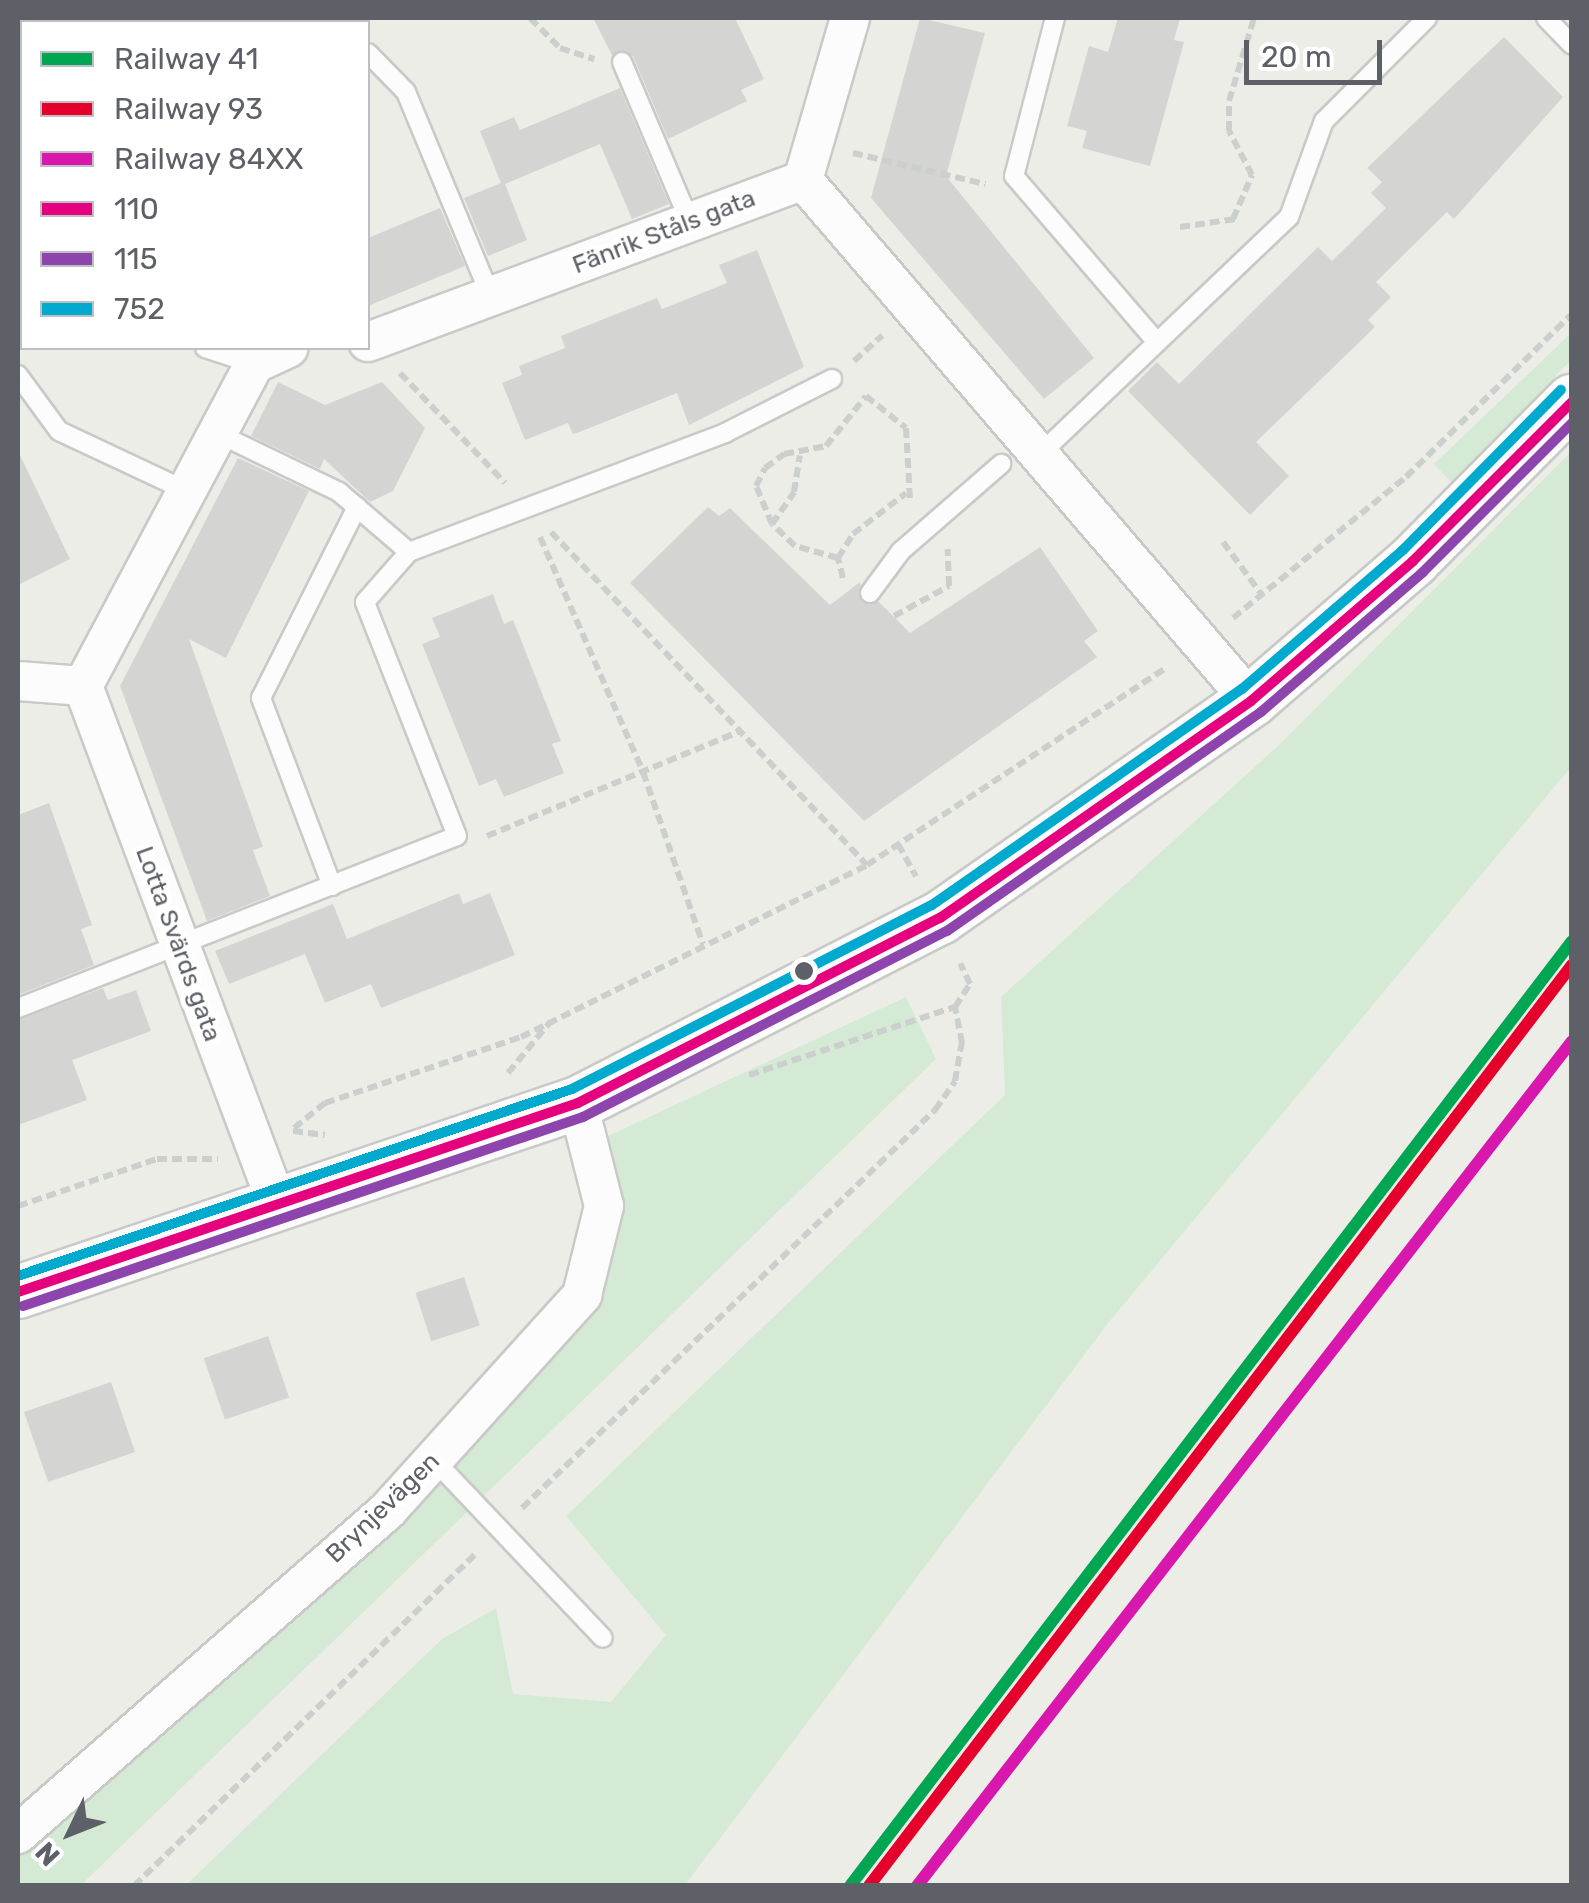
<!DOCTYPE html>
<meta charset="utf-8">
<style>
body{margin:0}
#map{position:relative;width:1589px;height:1903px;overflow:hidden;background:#edede8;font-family:Rubik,sans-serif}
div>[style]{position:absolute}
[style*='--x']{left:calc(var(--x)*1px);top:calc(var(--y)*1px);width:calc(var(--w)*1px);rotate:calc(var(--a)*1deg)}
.green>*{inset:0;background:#d5ead5}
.building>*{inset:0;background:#d4d4d2;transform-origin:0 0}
.path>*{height:6px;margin-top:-3px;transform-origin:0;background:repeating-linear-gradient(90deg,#cbcfcd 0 10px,transparent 0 15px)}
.roads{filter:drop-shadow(2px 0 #c9cac8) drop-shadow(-2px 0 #c9cac8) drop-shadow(0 2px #c9cac8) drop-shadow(0 -2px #c9cac8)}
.lane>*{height:18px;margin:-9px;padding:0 9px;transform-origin:9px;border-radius:9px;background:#fcfcfc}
.street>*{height:38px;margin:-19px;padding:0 19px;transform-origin:19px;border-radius:19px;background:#fcfcfc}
.secondary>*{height:52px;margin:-26px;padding:0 26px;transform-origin:26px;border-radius:26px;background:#fcfcfc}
.bus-1>*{height:10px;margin:-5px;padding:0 5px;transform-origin:5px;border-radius:5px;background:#e5007d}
.bus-2>*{height:10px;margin:-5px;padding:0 5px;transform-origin:5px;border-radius:5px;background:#8e44ad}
.bus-3>*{height:10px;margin:-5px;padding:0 5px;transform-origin:5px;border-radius:5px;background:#00a9ce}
.rail-1>*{height:12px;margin:-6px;padding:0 6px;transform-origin:6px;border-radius:6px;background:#00a651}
.rail-2>*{height:12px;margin:-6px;padding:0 6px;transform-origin:6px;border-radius:6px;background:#e4002b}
.rail-3>*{height:12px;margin:-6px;padding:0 6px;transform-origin:6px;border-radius:6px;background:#d817ac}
.dots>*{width:28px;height:28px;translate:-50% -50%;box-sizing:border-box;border:5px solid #fff;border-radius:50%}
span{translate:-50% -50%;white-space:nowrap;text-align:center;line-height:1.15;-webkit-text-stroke:10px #fff;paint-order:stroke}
.street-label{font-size:25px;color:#5d6066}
.frame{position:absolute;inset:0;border:20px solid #5d6066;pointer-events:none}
.legend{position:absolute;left:20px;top:20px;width:350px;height:330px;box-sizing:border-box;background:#fff;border:2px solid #bebfc2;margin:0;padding:12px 18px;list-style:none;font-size:30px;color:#5d6066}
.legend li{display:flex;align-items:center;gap:20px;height:50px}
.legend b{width:50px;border:2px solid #bebfc2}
.north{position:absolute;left:20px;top:1783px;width:100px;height:100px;-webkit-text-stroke:8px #fff;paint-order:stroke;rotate:227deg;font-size:28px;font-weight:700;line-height:40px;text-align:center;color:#5d6066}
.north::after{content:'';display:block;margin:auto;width:35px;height:45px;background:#5d6066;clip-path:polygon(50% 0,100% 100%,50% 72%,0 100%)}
.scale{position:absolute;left:1244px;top:40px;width:138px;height:45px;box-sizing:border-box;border:5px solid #5d6066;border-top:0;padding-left:12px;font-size:30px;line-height:35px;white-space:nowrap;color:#5d6066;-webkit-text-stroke:8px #fff;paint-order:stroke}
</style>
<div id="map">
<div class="green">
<i style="clip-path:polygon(1571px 333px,1571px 360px,1452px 483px,1434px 464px)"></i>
<i style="clip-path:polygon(1571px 452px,1571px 767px,1109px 1322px,685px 1885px,186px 1885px,442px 1639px,496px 1608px,513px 1694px,611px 1702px,666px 1635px,566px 1516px,1005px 1095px,1001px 997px,1279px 745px)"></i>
<i style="clip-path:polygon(906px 997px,936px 1059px,81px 1885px,18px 1885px,18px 1834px,388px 1510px,582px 1295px,589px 1145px)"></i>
</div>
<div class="building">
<i style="clip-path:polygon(593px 18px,735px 18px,764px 79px,741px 90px,747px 101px,668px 139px,633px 56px,612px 55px)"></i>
<i style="clip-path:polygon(920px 18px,985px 33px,946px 176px,1094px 358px,1044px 399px,871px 198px)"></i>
<i style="clip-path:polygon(1118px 18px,1180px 18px,1174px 40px,1184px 42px,1150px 166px,1082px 148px,1087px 131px,1067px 126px,1089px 46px,1108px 52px)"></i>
<i style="clip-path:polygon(1504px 37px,1563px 97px,1454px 219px,1447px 212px,1376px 282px,1391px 297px,1368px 320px,1375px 327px,1256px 442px,1289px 476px,1250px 515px,1128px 391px,1157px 362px,1179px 384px,1318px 247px,1332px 261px,1386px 208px,1371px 193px,1382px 182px,1367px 168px)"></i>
<i style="clip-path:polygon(620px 88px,669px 204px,632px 219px,600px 144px,505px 184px,527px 240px,488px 256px,464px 198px,501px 183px,480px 131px,514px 117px,520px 130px)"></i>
<i style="clip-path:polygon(440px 208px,465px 266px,368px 306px,368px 238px)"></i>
<i style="clip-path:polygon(757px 250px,804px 367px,689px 425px,677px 393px,582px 431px,573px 434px,568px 423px,525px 440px,502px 383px,522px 375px,519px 366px,565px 348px,561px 336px,657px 298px,662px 309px,727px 283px,719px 265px)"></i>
<i style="clip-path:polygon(278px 382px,325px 405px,382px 382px,425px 428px,393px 491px,370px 502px,324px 459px,320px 469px,251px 436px)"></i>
<i style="clip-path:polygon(18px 451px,70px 559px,18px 585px)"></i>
<i style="clip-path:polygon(238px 458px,309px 491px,226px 658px,189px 639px,263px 847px,253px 850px,270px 896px,207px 921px,120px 686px)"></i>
<i style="clip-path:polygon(708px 507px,719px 516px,730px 508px,830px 605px,860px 582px,862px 602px,879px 602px,910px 633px,1040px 547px,1098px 631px,1084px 641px,1097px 657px,864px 821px,630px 583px)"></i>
<i style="clip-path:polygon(493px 594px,504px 624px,513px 620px,561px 741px,552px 744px,564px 773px,504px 797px,496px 779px,479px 786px,422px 644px,440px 637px,432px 618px)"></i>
<i style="clip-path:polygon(49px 803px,92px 925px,81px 929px,94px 965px,18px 995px,18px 815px)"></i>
<i style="clip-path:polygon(459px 893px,463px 904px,490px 893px,515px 955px,381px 1008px,371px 984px,325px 1003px,305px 954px,229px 984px,215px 951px,333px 904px,347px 939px)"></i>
<i style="clip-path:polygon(103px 988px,108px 1000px,136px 990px,151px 1031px,72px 1060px,87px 1100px,18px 1125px,18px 1020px)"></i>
<i style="left:464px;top:1277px;width:51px;height:51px;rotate:72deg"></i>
<i style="left:268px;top:1336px;width:65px;height:68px;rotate:71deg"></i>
<i style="left:111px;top:1382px;width:74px;height:92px;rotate:71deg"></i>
</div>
<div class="path">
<i style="--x:61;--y:18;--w:6;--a:39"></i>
<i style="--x:530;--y:18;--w:42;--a:45"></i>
<i style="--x:560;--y:48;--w:36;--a:18"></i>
<i style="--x:853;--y:153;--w:136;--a:13.2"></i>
<i style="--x:1233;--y:219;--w:48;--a:-66.6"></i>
<i style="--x:1252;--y:175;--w:50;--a:-117.6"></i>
<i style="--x:1229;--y:131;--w:30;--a:-90"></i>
<i style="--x:1229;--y:101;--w:87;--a:-73.2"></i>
<i style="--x:1180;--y:227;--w:56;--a:-8.3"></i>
<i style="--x:854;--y:361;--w:38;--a:-42"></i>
<i style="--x:400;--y:373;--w:152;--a:46.3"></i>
<i style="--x:772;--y:524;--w:39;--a:-55"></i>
<i style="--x:794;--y:492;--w:37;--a:-81"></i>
<i style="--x:551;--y:532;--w:459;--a:46.5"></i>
<i style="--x:540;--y:537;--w:257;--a:66.3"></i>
<i style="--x:643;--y:772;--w:182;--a:70.8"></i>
<i style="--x:1223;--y:542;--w:66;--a:53.7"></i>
<i style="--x:838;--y:558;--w:28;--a:-58"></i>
<i style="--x:853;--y:534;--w:67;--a:-37.7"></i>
<i style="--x:843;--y:578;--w:21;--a:-104"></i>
<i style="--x:838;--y:558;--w:45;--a:-164.4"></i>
<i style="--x:795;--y:546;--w:32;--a:-136"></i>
<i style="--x:772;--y:524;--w:41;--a:-112.8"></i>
<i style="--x:756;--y:486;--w:20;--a:-63"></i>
<i style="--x:765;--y:468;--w:24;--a:-36"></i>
<i style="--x:784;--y:454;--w:43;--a:-10.8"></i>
<i style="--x:826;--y:446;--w:64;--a:-51.3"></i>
<i style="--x:866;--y:396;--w:51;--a:38.7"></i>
<i style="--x:906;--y:428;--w:72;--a:86.8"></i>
<i style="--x:894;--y:616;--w:63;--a:-28.6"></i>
<i style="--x:949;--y:586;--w:37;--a:-92"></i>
<i style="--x:1233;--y:618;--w:223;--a:-39.2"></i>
<i style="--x:1406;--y:477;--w:233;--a:-44.5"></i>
<i style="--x:487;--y:836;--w:274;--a:-22.5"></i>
<i style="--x:898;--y:844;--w:37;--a:61"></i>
<i style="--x:508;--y:1073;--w:67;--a:-50.4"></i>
<i style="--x:749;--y:1075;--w:217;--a:-18.3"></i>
<i style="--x:955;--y:1007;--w:27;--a:-57"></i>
<i style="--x:970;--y:984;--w:23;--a:-115"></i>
<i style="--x:294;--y:1128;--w:40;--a:-39"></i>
<i style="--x:325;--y:1103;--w:207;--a:-18.6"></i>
<i style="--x:521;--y:1037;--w:386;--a:-26.4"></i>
<i style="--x:867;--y:865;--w:359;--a:-33.4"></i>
<i style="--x:293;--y:1131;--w:32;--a:7"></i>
<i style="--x:18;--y:1206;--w:147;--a:-18.7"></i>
<i style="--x:157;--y:1159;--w:61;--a:0"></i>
<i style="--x:522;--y:1508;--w:574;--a:-43.94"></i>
<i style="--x:935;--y:1110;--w:35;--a:-55"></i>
<i style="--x:955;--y:1081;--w:39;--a:-80"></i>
<i style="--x:962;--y:1043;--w:37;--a:-101"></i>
<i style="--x:134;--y:1886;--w:479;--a:-44.2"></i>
</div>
<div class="roads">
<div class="lane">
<i style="--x:333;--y:18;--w:6;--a:39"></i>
<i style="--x:1055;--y:18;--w:163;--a:104.5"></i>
<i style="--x:1014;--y:176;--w:219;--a:49.3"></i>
<i style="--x:1546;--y:18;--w:37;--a:46"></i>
<i style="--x:368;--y:53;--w:54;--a:45.7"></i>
<i style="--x:406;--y:92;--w:222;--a:67.5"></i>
<i style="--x:18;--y:57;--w:4;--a:-27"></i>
<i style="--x:622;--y:62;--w:174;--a:67"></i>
<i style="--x:205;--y:348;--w:52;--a:18.1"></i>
<i style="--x:18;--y:375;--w:69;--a:53.8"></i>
<i style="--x:59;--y:431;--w:141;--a:25.1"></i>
<i style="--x:217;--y:433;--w:136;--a:25.8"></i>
<i style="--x:339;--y:492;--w:92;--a:40.6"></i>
<i style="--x:1039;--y:455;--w:345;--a:-43.6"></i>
<i style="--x:1289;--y:217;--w:102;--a:-70"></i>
<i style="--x:1324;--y:121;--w:146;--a:-45"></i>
<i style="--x:870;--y:593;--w:52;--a:-53.6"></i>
<i style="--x:901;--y:551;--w:133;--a:-41"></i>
<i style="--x:332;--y:886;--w:201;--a:-110.7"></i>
<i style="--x:261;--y:698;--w:214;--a:-63.3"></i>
<i style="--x:18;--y:1008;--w:471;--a:-21.4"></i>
<i style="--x:457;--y:836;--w:251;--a:-111.5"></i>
<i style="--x:365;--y:602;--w:67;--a:-48.7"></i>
<i style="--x:409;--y:552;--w:338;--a:-20.6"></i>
<i style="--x:725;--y:433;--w:120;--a:-26.8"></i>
<i style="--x:434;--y:1460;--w:245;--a:46.5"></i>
</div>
<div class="street">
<i style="--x:803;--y:180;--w:687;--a:49.31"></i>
<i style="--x:368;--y:342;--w:464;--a:-20.4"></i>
<i style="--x:803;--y:180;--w:169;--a:-73.8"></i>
<i style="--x:18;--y:681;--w:65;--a:4.4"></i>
<i style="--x:83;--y:686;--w:365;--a:-62"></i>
<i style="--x:254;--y:364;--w:38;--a:-25"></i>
<i style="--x:83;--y:686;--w:550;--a:69.46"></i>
<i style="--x:18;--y:1834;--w:492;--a:-41.2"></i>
<i style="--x:388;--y:1510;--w:290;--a:-47.9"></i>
<i style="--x:582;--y:1295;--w:92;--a:-76.1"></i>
<i style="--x:604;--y:1206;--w:106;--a:-104.2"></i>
</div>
<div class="secondary">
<i style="--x:18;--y:1292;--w:591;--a:-18.65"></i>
<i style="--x:578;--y:1103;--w:407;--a:-27.1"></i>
<i style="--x:940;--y:918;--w:379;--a:-34.9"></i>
<i style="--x:1251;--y:701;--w:214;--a:-40.8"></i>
<i style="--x:1413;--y:561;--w:226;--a:-45.2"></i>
</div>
</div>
<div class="bus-1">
<i style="--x:18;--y:1292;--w:591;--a:-18.65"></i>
<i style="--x:578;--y:1103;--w:407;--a:-27.1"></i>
<i style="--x:940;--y:918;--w:379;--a:-34.9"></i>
<i style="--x:1251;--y:701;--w:214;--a:-40.8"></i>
<i style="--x:1413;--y:561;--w:225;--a:-45"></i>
</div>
<div class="bus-2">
<i style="--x:23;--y:1306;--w:591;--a:-18.65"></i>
<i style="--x:583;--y:1117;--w:409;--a:-27.1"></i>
<i style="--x:947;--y:931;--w:383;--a:-34.9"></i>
<i style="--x:1261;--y:712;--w:214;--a:-40.8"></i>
<i style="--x:1423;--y:572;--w:211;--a:-45"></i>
</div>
<div class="bus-3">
<i style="--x:18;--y:1276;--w:585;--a:-18.65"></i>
<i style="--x:572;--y:1089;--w:404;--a:-27.1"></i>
<i style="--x:932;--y:905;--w:378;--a:-34.9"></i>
<i style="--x:1242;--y:689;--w:213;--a:-40.8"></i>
<i style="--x:1403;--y:550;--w:225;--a:-45.4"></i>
</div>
<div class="rail-1">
<i style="--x:850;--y:1886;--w:1189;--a:-52.62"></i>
</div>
<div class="rail-2">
<i style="--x:869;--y:1886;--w:1159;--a:-52.65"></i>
</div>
<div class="rail-3">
<i style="--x:917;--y:1886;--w:1069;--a:-52.22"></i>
</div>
<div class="dots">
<i style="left:804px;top:971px;background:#5d6066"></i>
</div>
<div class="street-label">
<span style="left:664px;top:232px;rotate:-21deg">Fänrik Ståls gata</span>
<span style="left:178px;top:944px;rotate:70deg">Lotta Svärds gata</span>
<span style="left:383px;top:1508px;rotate:-44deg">Brynjevägen</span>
</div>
<div class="frame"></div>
<ul class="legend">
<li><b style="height:12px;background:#00a651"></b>Railway 41</li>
<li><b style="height:12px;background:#e4002b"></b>Railway 93</li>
<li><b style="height:12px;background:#d817ac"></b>Railway 84XX</li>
<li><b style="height:12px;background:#e5007d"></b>110</li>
<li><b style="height:12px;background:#8e44ad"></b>115</li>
<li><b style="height:12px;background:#00a9ce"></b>752</li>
</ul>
<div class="north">N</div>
<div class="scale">20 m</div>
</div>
